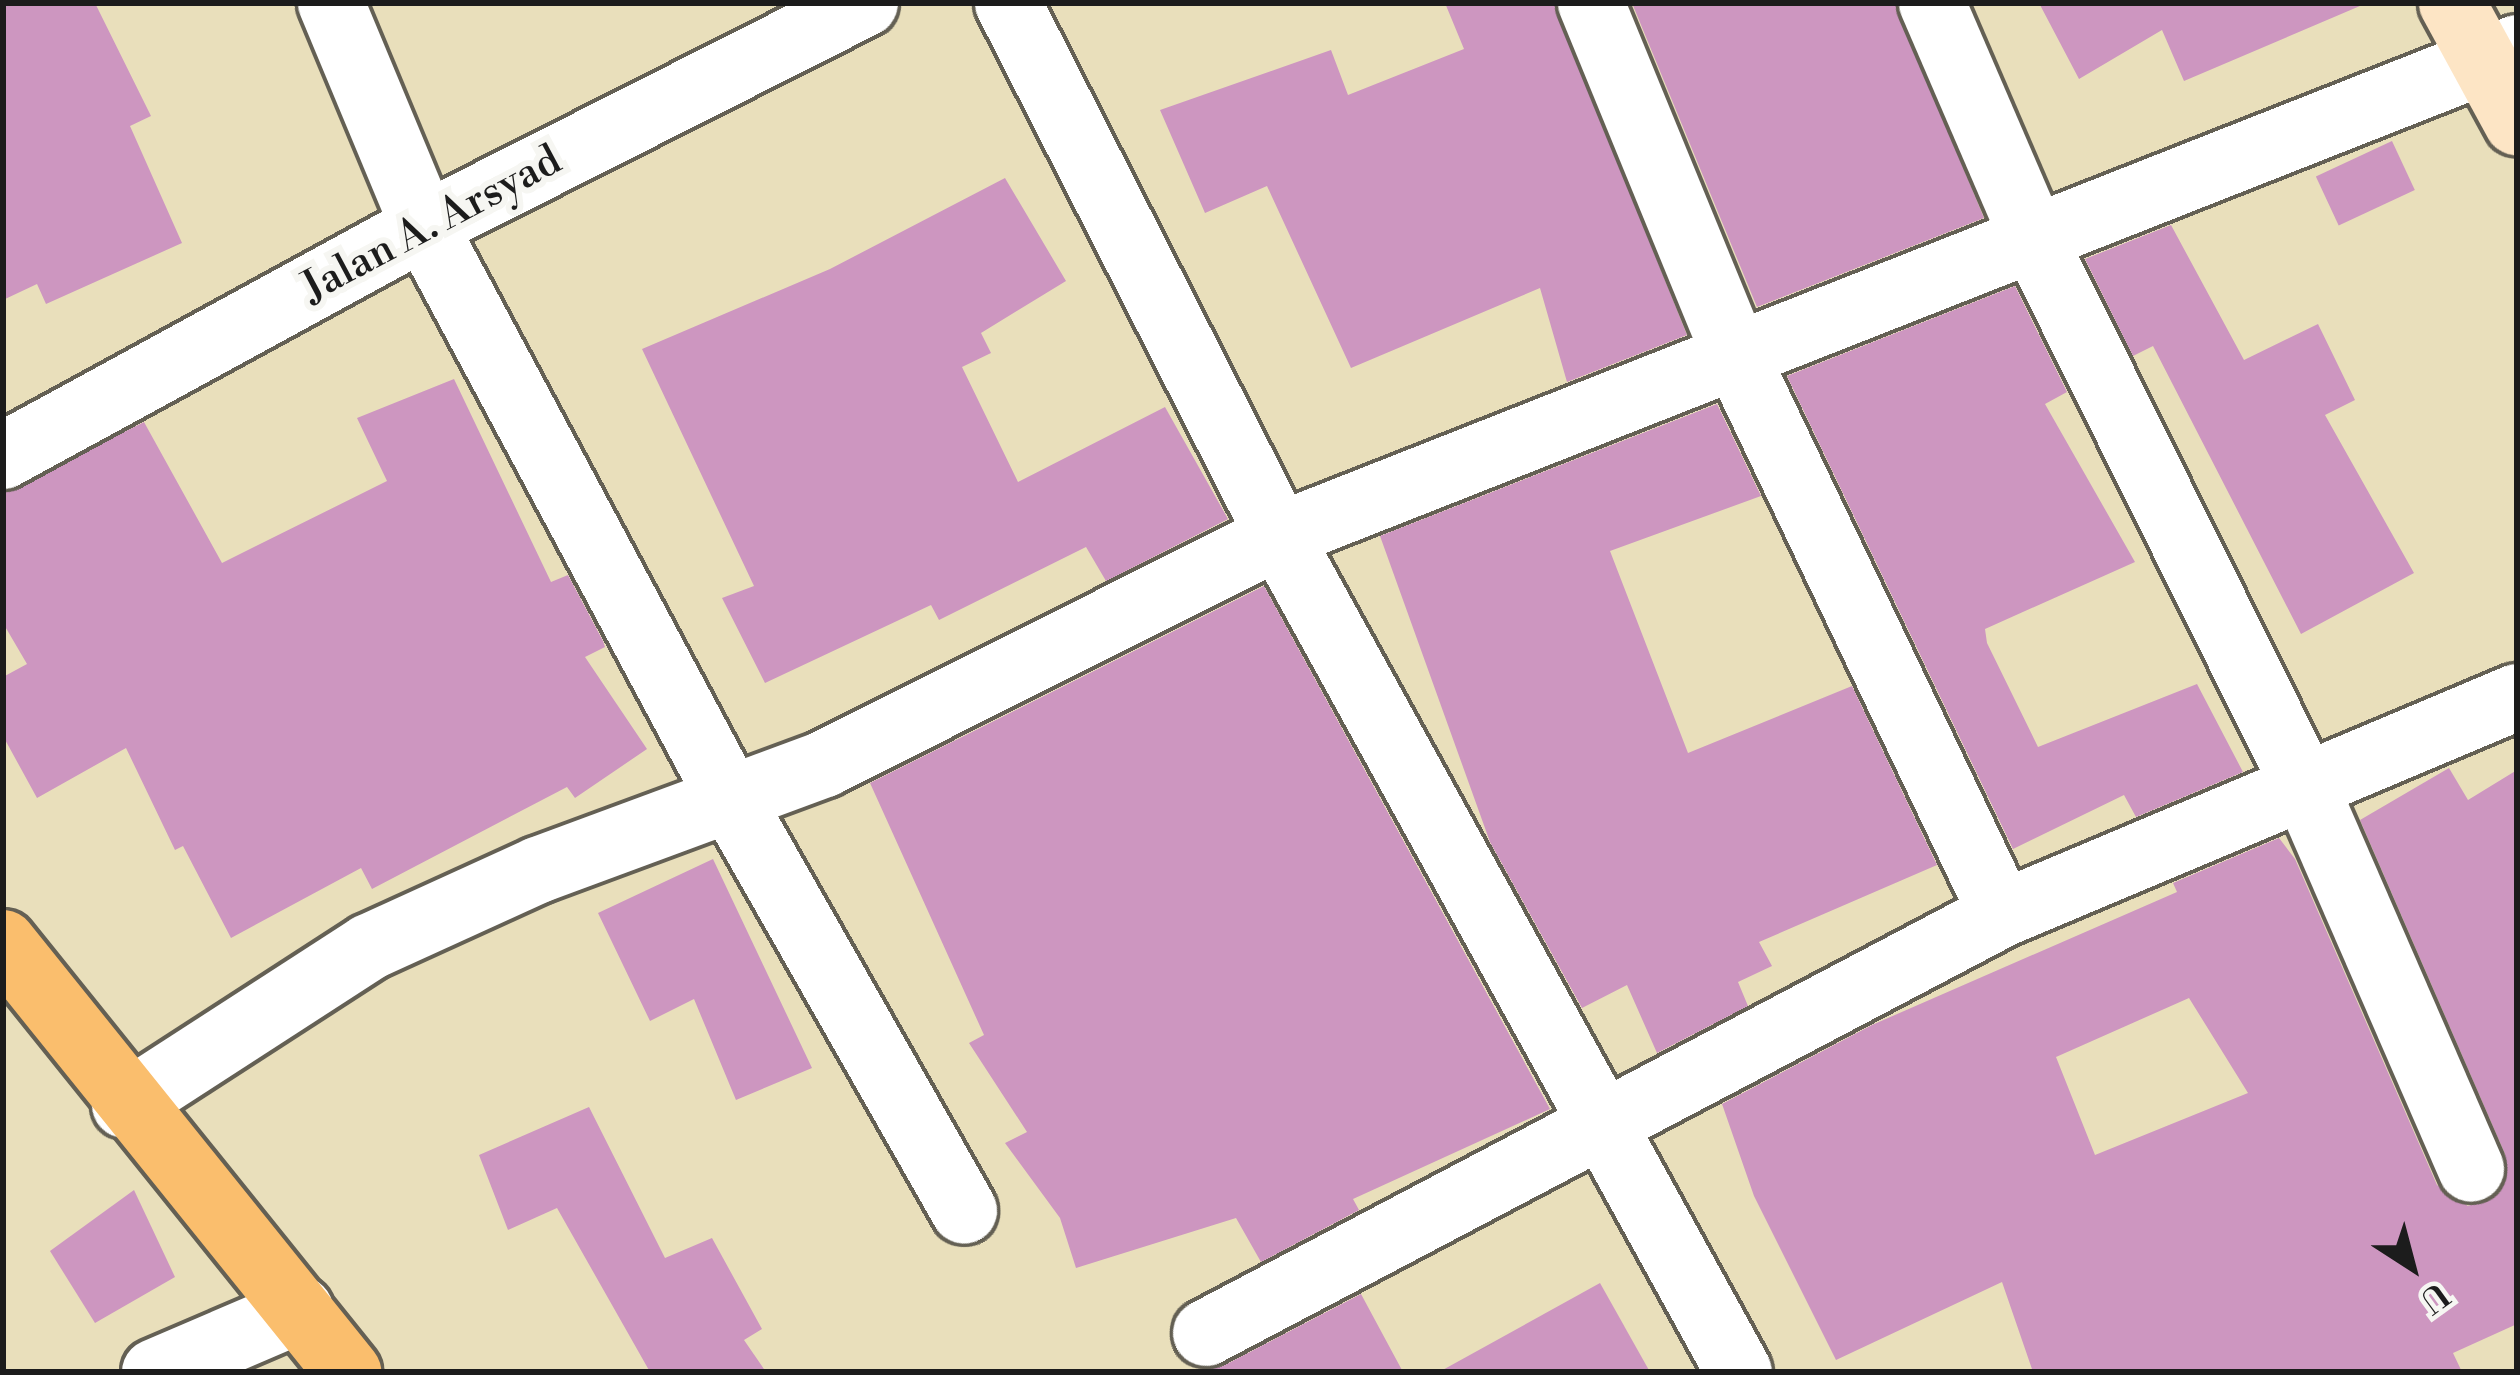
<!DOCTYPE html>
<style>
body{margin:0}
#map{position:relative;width:2520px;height:1375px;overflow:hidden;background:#e9dfbb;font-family:"Libre Bodoni",serif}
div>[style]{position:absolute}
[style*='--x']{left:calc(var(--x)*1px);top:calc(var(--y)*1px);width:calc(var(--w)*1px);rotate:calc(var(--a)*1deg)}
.building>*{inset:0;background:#cd96c0;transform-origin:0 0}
.roads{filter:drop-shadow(3px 0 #646054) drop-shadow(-3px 0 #646054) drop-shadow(0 3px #646054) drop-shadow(0 -3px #646054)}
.street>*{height:66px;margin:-33px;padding:0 33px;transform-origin:33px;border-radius:33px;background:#fff}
.secondary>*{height:66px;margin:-33px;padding:0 33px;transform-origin:33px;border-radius:33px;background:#fde5c5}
.highway>*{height:66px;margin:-33px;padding:0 33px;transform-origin:33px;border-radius:33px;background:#fabe6d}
span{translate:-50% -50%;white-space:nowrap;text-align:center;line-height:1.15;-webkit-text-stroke:12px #f6f6f2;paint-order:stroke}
.street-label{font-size:42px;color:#1c1c1c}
.frame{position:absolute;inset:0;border:6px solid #1c1c1c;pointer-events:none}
.north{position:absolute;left:2352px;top:1207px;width:120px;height:120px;-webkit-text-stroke:9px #f6f6f2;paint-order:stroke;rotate:144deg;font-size:33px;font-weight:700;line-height:48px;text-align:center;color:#1c1c1c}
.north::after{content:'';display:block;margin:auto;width:42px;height:54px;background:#1c1c1c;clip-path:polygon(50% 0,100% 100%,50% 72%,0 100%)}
</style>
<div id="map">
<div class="building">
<i style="clip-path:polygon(3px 3px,95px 3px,151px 116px,130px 126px,182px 243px,46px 304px,37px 284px,3px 300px)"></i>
<i style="clip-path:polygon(1445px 3px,1554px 3px,1687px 335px,1567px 382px,1540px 288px,1351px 368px,1267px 186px,1205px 213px,1160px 110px,1331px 50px,1348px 95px,1464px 49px)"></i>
<i style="clip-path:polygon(1632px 3px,1895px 3px,1984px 218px,1757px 307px)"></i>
<i style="clip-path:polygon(2039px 3px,2367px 3px,2184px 81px,2162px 30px,2079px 79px)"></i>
<i style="left:2392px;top:141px;width:54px;height:84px;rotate:65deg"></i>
<i style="clip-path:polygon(1005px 178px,1066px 281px,981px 333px,991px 353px,962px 367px,1018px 482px,1165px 407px,1228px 519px,1106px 581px,1086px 547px,939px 620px,931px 605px,765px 683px,722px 598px,754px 586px,642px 349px,830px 269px)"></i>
<i style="clip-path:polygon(2171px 225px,2244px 360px,2318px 324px,2355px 400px,2325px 415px,2414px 573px,2301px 634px,2153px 346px,2133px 356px,2085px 259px)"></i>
<i style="clip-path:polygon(2015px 286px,2067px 392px,2045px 404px,2135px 562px,1985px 629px,1987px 643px,2038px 747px,2197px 684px,2243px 772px,2136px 817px,2124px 795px,2013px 849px,1787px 376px)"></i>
<i style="clip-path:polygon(454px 379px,551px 582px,568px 575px,603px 641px,605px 647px,585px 657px,647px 749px,575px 798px,567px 787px,372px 889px,361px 868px,231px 938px,183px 846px,175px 850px,126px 748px,37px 798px,3px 736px,3px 677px,27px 664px,3px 623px,3px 493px,144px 422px,222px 563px,387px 481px,357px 418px)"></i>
<i style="clip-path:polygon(1717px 404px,1761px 496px,1610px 551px,1688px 753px,1852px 686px,1937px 865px,1759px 942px,1772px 966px,1738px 982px,1748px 1006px,1657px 1053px,1627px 985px,1582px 1008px,1490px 842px,1380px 536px)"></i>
<i style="clip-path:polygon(1264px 586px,1550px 1109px,1353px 1199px,1359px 1210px,1261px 1262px,1236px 1218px,1076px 1268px,1060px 1218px,1005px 1143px,1027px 1132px,969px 1043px,984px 1035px,870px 783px)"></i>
<i style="clip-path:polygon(evenodd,2449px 768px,2468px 800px,2517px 770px,2517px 1324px,2453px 1353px,2462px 1372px,2033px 1372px,2002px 1282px,1836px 1360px,1754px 1196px,1722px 1104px,1872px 1025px,2177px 892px,2173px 883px,2279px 838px,2295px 859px,2437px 1185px,2468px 1206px,2500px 1192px,2505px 1154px,2360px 820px,2449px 768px,2189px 998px,2248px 1093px,2095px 1155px,2056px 1057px,2189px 998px)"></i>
<i style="clip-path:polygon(713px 859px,812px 1068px,736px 1100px,694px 999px,650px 1021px,598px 913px)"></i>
<i style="clip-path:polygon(589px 1107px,665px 1258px,712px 1238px,762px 1329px,744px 1340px,766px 1372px,650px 1372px,557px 1208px,508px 1230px,479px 1155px)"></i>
<i style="clip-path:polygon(134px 1190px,175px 1277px,95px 1323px,50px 1251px)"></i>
<i style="clip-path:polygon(1600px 1283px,1650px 1372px,1439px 1372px)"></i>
<i style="clip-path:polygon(1361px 1294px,1403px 1372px,1181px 1372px,1223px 1366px)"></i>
</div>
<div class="roads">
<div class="street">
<i style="--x:331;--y:3;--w:242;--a:67.4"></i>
<i style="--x:424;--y:226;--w:645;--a:61.89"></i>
<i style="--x:728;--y:795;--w:478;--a:60.4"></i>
<i style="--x:1008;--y:3;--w:598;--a:63.05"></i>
<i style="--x:1279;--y:536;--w:954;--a:61.18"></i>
<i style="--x:1591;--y:3;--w:382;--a:67.7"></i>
<i style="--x:1736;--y:356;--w:618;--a:64.51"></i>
<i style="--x:1932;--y:3;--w:258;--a:66.7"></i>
<i style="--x:2034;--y:240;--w:613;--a:63.64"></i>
<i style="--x:2306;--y:789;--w:414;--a:66.5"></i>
<i style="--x:3;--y:456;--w:480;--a:-28.6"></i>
<i style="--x:424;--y:226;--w:494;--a:-26.8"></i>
<i style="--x:125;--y:1105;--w:291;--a:-32.9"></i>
<i style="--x:369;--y:947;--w:186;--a:-24.5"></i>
<i style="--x:538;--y:870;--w:305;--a:-20.3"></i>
<i style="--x:824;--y:764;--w:509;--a:-26.62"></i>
<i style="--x:1279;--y:536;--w:1331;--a:-21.51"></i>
<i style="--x:1206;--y:1333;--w:900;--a:-27.76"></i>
<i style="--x:2002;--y:914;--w:559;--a:-22.85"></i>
<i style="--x:155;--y:1372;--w:158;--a:-23.2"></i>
</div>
<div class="secondary">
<i style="--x:2452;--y:3;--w:136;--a:61.4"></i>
</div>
<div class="highway">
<i style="--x:3;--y:943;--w:551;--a:51.19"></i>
</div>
</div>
<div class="street-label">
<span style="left:432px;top:225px;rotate:-28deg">Jalan A. Arsyad</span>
</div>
<div class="frame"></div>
<div class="north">U</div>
</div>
